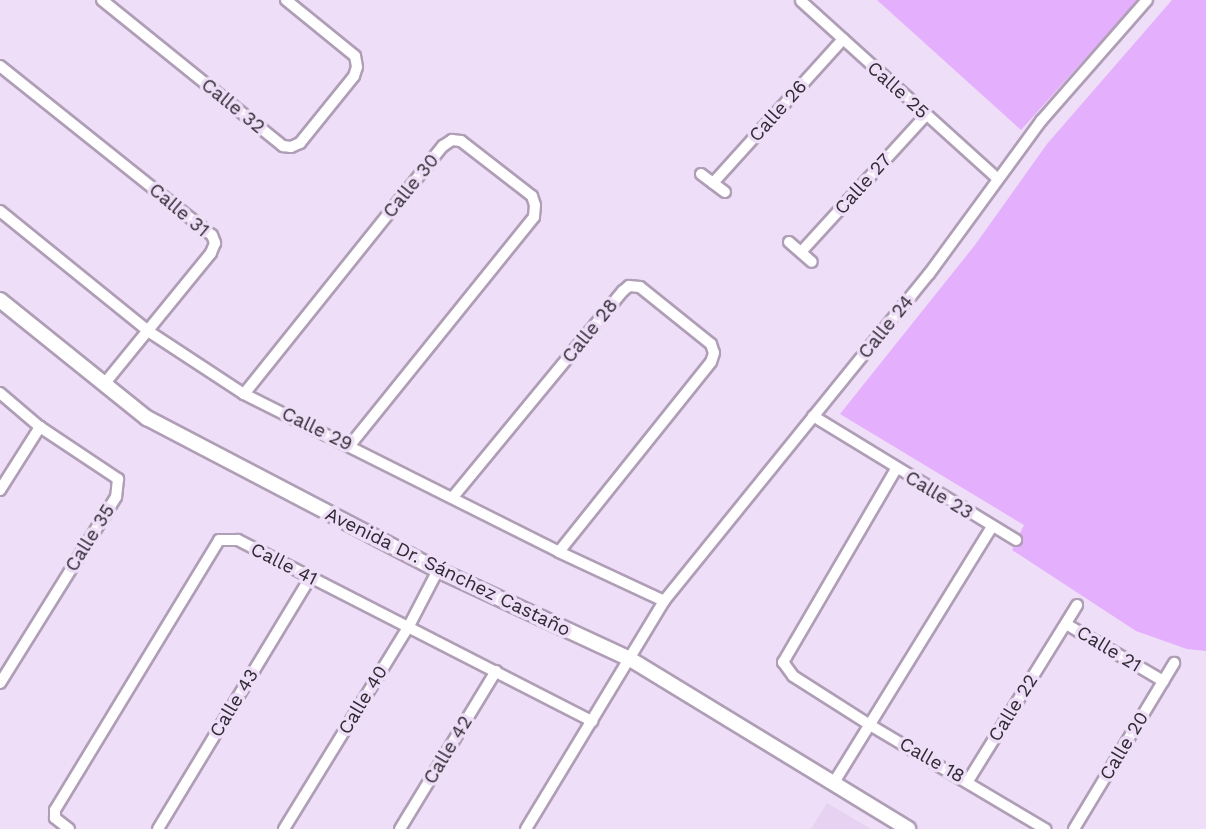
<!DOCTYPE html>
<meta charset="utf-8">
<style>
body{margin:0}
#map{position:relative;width:1206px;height:829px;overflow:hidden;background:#efdef7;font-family:"Work Sans",sans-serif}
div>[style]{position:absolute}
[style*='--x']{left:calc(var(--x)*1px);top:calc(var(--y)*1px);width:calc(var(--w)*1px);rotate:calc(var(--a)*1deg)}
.built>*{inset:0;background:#e8d2f2}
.green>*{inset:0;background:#e4affc}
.roads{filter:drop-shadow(2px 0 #af9eb6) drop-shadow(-2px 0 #af9eb6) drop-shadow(0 2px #af9eb6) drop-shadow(0 -2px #af9eb6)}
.minor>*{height:10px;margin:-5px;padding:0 5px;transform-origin:5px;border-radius:5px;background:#fff}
.tertiary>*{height:14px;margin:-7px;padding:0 7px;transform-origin:7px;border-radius:7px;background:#fff}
span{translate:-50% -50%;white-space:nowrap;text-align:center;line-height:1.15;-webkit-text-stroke:7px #efdef7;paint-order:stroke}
.street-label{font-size:19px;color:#302a34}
</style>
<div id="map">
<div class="built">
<i style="clip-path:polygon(827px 803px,871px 829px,811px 829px)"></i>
</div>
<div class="green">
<i style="clip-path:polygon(877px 0,1138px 0,1021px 130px)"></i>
<i style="clip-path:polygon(1172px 0,1206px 0,1206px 651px,1187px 649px,1136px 631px,1012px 550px,1024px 525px,840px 414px,975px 245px,1047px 144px)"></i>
</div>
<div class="roads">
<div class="minor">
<i style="--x:102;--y:0;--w:233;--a:38.9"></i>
<i style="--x:283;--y:146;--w:8;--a:7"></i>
<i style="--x:291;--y:147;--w:10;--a:-24"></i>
<i style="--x:300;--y:143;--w:86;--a:-51.1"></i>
<i style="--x:354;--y:76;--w:9;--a:-72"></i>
<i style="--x:357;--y:67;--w:11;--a:-100"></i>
<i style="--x:355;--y:56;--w:89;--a:-140.9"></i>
<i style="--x:801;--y:1;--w:264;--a:42.1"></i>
<i style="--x:0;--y:66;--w:271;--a:38.6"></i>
<i style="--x:212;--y:235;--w:9;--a:69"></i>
<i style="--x:215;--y:243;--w:11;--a:112"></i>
<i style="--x:211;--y:253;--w:169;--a:129.2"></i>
<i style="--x:701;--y:174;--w:30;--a:37"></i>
<i style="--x:713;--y:183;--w:194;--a:-47.9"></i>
<i style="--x:0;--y:211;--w:191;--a:39"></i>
<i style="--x:148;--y:331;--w:115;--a:33.3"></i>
<i style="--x:244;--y:394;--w:352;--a:26.6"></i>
<i style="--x:559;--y:552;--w:116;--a:25"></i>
<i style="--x:789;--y:242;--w:30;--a:41"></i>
<i style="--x:801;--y:252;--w:184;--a:-47.6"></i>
<i style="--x:0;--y:393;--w:52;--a:40.4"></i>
<i style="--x:40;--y:427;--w:94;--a:33.7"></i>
<i style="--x:118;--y:479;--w:18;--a:96"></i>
<i style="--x:116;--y:497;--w:219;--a:121.9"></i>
<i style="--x:244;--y:394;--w:318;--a:-51.3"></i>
<i style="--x:443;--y:146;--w:11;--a:-34"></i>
<i style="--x:452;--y:140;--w:9;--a:6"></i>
<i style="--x:461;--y:141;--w:90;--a:37.8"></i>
<i style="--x:532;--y:196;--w:9;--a:72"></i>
<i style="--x:535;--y:205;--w:12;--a:95"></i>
<i style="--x:534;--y:217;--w:293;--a:128.9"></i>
<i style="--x:813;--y:416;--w:238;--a:31.4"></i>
<i style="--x:896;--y:469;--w:224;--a:120.3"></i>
<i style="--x:783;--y:662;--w:17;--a:54"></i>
<i style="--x:793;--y:676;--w:91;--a:32.5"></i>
<i style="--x:870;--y:725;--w:204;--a:30.7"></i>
<i style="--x:0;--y:490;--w:75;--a:-57.6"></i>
<i style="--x:453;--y:497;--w:267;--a:-50.5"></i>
<i style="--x:623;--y:291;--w:8;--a:-40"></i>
<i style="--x:629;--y:286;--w:11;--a:5"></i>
<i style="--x:640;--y:287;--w:91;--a:38.8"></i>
<i style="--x:711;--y:344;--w:9;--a:72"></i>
<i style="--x:714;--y:353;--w:9;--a:108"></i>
<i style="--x:711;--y:362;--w:243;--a:128.7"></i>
<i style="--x:1066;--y:624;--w:113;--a:30.4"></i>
<i style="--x:968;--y:781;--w:207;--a:-58.2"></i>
<i style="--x:833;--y:784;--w:302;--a:-58.3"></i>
<i style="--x:69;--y:829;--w:18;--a:-142"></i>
<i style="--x:55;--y:818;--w:8;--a:-90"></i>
<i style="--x:55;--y:810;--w:316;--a:-58.7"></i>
<i style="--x:219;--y:540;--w:19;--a:0"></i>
<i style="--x:238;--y:540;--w:398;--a:27.1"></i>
<i style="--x:158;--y:829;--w:293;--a:-58.8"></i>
<i style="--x:284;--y:829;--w:238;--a:-58.4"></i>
<i style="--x:409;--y:626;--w:63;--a:-62.6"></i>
<i style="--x:400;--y:829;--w:185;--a:-58.7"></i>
<i style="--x:526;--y:829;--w:267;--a:-58.8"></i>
<i style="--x:664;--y:601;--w:421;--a:-51"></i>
<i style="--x:929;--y:274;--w:190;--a:-53.8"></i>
<i style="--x:1041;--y:121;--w:161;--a:-48.8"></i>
<i style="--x:1074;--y:829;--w:194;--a:-58.9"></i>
</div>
<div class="tertiary">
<i style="--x:0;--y:300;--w:189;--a:38.8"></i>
<i style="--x:147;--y:418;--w:328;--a:27.6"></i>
<i style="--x:438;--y:570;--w:212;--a:24.9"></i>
<i style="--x:630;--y:659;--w:326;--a:31.4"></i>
</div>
</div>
<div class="street-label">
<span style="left:898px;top:90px;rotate:42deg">Calle 25</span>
<span style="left:233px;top:106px;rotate:39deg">Calle 32</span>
<span style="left:778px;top:111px;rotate:-48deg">Calle 26</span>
<span style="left:863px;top:184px;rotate:-48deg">Calle 27</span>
<span style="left:411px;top:186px;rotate:-51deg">Calle 30</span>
<span style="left:179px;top:210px;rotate:40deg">Calle 31</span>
<span style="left:886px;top:327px;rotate:-51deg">Calle 24</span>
<span style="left:590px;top:331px;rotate:-51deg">Calle 28</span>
<span style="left:317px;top:429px;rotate:26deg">Calle 29</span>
<span style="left:939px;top:495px;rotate:31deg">Calle 23</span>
<span style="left:90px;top:538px;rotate:-58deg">Calle 35</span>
<span style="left:284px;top:564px;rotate:27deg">Calle 41</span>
<span style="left:448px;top:572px;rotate:26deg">Avenida Dr. Sánchez Castaño</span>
<span style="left:1109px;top:649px;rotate:31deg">Calle 21</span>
<span style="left:363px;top:700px;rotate:-59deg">Calle 40</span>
<span style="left:234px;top:703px;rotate:-59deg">Calle 43</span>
<span style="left:1013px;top:708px;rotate:-58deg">Calle 22</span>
<span style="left:1124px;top:746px;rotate:-59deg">Calle 20</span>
<span style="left:448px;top:750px;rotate:-59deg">Calle 42</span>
<span style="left:932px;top:760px;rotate:30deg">Calle 18</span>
</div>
</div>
